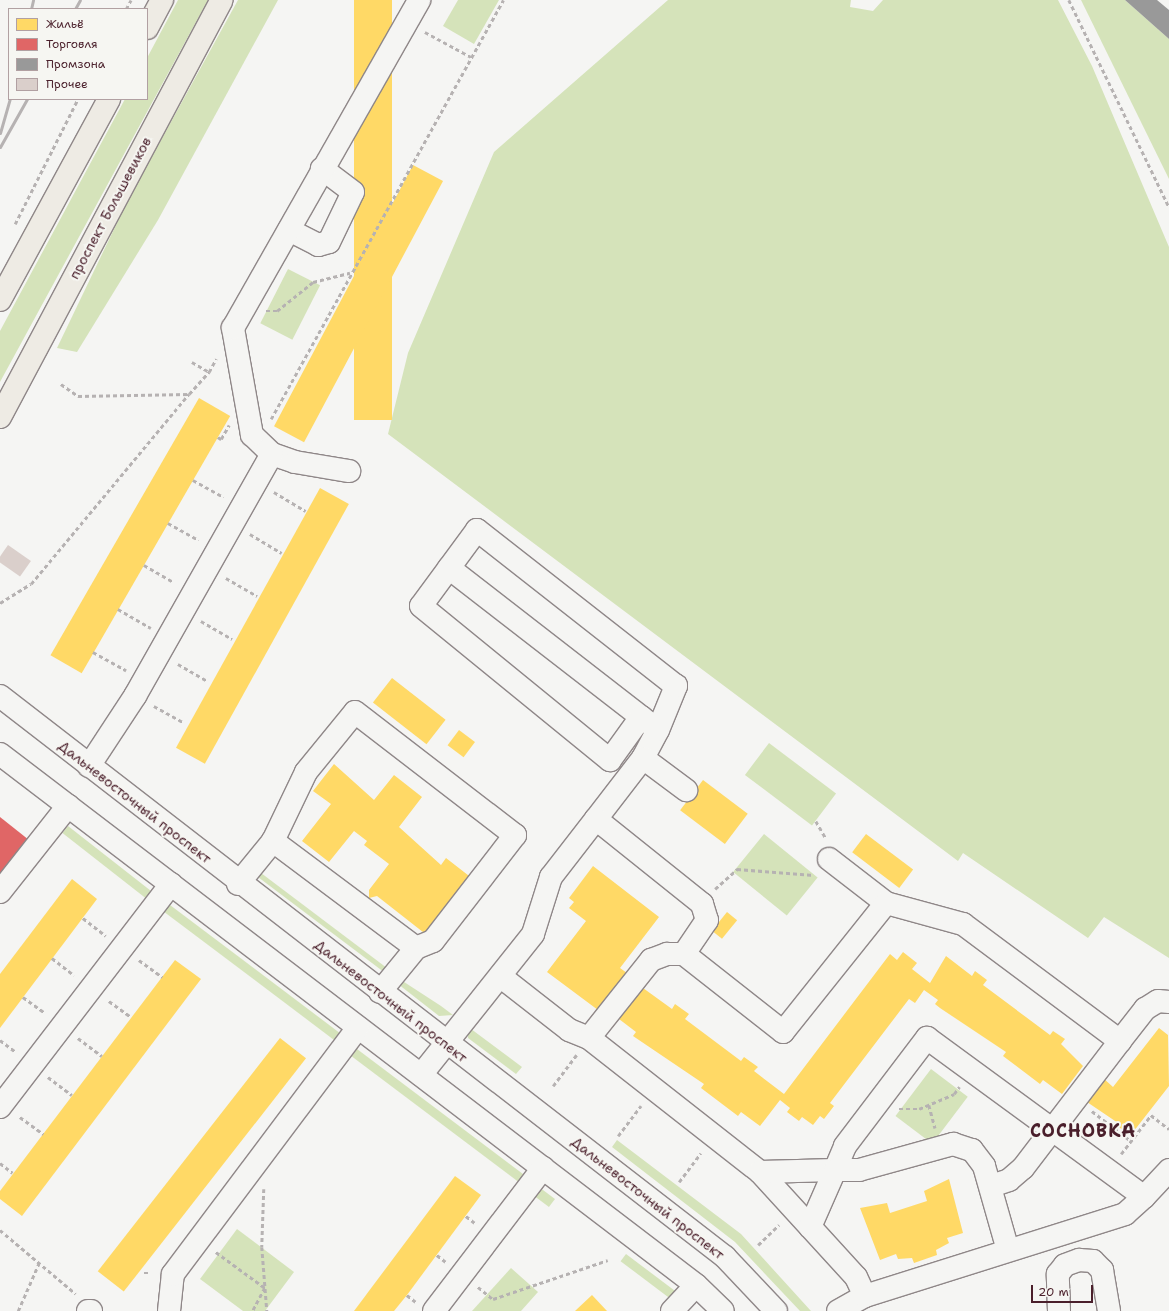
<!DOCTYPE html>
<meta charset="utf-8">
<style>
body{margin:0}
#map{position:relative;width:1169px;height:1311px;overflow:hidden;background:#f5f5f3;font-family:"Shantell Sans",sans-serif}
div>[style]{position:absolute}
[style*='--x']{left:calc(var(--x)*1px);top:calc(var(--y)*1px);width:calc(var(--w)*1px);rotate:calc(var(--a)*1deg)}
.green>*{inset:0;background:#d5e3ba;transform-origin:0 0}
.homes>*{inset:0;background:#ffd966;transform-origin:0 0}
.shops>*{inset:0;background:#e06666}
.industry>*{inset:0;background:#999}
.building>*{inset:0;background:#dacfcb;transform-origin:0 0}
.path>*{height:2.5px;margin-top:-1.25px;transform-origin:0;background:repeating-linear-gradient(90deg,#b6b2b2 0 4px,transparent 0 7px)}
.roads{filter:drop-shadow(1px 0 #8f8788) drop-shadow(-1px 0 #8f8788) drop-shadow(0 1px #8f8788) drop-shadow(0 -1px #8f8788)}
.minor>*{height:22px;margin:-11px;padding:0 11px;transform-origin:11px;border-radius:11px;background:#f5f5f3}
.major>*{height:22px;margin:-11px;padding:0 11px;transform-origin:11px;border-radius:11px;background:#eeebe4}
.rail>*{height:3px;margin:-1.5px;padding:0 1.5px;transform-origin:1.5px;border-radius:1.5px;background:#b6b2b2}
span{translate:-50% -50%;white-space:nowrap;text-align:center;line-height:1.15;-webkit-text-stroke:4px #f6f6f2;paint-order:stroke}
.street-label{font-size:14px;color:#4a1f2b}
.district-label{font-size:18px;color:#4a1f2b;font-weight:700;letter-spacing:1px}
.legend{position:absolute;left:8px;top:8px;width:140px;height:92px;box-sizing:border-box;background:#f6f6f2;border:1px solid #b1a0a2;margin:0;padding:5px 7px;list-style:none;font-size:12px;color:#4a1f2b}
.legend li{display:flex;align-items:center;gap:8px;height:20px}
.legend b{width:20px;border:1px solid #b1a0a2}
.scale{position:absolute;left:1031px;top:1285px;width:62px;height:18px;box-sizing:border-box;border:2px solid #4a1f2b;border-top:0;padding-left:5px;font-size:12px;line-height:14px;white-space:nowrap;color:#4a1f2b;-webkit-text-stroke:3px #f6f6f2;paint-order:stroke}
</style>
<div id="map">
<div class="green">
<i style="clip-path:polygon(178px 0,208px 0,0 382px,0 331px,125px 99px,147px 99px,147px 58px)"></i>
<i style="clip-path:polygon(238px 0,278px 0,158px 220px,77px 352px,57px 348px,128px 200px)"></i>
<i style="clip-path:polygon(458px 0,499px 0,474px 44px,443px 26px)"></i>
<i style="clip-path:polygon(668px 0,851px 0,850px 7px,873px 11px,883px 0,1058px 0,1092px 66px,1169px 247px,1169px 958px,1104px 917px,1088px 938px,963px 853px,958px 861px,388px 434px,408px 353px,494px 152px)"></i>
<i style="clip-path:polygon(1081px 0,1125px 0,1169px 39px,1169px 179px)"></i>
<i style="left:288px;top:269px;width:36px;height:61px;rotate:27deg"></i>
<i style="left:769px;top:743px;width:84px;height:40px;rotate:37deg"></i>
<i style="left:68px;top:826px;width:107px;height:9px;rotate:38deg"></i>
<i style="left:764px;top:834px;width:69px;height:49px;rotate:39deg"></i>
<i style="left:261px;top:873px;width:156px;height:5px;rotate:37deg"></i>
<i style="left:166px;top:902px;width:223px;height:9px;rotate:37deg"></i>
<i style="clip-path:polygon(401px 980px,441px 1006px,453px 1015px,439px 1016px,398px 984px)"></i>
<i style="clip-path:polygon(467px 1026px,522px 1067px,516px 1074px,468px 1038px)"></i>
<i style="left:353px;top:1046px;width:217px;height:9px;rotate:37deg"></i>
<i style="left:931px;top:1069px;width:46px;height:59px;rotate:37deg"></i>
<i style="clip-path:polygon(617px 1140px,741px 1234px,811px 1311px,800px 1311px,735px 1242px,612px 1147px)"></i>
<i style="left:539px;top:1187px;width:20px;height:10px;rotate:37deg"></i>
<i style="clip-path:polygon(237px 1229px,294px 1272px,265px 1311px,243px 1311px,200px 1279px)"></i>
<i style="left:626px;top:1254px;width:64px;height:9px;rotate:37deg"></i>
<i style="clip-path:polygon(511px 1268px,538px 1292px,521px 1311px,472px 1311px)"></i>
</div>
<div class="homes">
<i style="left:354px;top:0;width:38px;height:420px"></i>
<i style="left:413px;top:165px;width:34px;height:296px;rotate:28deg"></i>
<i style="left:199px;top:398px;width:36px;height:297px;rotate:30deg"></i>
<i style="left:320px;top:488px;width:33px;height:297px;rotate:29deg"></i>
<i style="left:392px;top:678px;width:68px;height:31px;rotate:38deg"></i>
<i style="left:459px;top:730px;width:20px;height:19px;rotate:37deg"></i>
<i style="clip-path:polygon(334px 764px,374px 800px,394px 775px,422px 797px,399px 827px,441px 865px,446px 858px,473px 879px,428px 936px,377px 896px,369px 898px,369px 890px,389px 864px,364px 845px,367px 841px,354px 831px,329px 862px,302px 841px,331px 804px,313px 791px)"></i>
<i style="left:703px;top:780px;width:56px;height:38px;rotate:37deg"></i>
<i style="left:866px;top:834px;width:59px;height:23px;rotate:37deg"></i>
<i style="clip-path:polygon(593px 866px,659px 917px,620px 968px,627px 973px,598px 1010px,547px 972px,586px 921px,569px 908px,574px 902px,569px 898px)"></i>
<i style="clip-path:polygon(72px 879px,97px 899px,0 1028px,0 974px)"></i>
<i style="left:727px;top:912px;width:13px;height:24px;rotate:39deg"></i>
<i style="clip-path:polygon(903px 952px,917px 963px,912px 969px,930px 983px,946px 956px,972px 976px,975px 971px,987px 980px,983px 985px,1050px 1035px,1053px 1031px,1065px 1039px,1061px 1044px,1083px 1066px,1062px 1094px,1043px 1080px,1040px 1084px,1003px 1056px,1006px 1052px,940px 1008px,935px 1004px,938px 1000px,924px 990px,915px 1003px,909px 999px,830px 1103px,834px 1106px,824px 1119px,820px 1116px,813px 1125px,802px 1117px,799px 1121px,787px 1112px,790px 1108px,780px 1100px,760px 1126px,741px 1112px,738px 1116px,701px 1088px,704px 1084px,633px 1036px,636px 1032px,619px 1019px,643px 988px,672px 1009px,675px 1004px,689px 1014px,685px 1019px,741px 1061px,744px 1057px,758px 1067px,754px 1071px,784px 1094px,890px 954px,897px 960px)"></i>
<i style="clip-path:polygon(175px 960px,201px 979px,22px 1216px,0 1199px,0 1191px)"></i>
<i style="clip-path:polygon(1159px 1028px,1168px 1035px,1169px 1086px,1130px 1136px,1119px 1127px,1121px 1125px,1087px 1102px,1102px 1077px,1113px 1087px)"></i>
<i style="left:280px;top:1038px;width:33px;height:296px;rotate:38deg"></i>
<i style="clip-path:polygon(455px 1176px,481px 1195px,407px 1295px,394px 1311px,354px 1311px)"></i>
<i style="clip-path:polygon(949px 1179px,963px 1233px,947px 1238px,949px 1243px,936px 1250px,937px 1255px,914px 1263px,912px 1258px,898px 1259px,896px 1254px,880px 1260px,860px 1208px,887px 1203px,890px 1213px,927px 1201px,924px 1191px)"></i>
<i style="clip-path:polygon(592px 1295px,607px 1311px,575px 1311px)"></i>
</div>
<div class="shops">
<i style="clip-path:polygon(0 817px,29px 840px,0 878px)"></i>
</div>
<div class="industry">
<i style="clip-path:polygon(1125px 0,1157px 0,1169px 10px,1169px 39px)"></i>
</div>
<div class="building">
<i style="left:8px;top:545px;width:28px;height:19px;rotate:35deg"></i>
</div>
<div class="path">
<i style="--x:1069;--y:0;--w:230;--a:64.2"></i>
<i style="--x:126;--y:9;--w:10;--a:-61"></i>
<i style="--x:425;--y:32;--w:52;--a:28.5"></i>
<i style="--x:15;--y:224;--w:140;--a:-63.3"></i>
<i style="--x:266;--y:311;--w:11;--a:0"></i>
<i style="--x:277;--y:311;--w:46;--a:-38.9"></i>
<i style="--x:313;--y:282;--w:38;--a:-14"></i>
<i style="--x:192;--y:362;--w:20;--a:30"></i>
<i style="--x:209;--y:372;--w:15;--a:-62"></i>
<i style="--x:61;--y:384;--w:21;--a:35"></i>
<i style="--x:78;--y:396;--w:111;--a:-1"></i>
<i style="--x:189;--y:394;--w:30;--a:-48"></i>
<i style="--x:271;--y:419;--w:479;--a:-61"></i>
<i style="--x:218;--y:437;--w:4;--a:34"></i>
<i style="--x:221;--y:439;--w:16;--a:-60"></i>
<i style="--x:193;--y:480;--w:35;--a:29"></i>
<i style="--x:274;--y:492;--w:37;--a:31"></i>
<i style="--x:168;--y:523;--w:35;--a:29"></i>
<i style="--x:250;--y:534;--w:37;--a:31"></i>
<i style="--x:144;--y:565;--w:34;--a:30"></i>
<i style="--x:226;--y:578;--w:36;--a:30"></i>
<i style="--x:0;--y:603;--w:36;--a:-32"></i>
<i style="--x:31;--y:584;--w:247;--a:-50.3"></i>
<i style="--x:118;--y:609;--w:38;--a:30"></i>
<i style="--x:201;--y:621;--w:36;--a:30"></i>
<i style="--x:93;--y:652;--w:38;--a:29"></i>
<i style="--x:178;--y:664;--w:34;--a:30"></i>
<i style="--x:154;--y:706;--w:33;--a:29"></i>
<i style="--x:816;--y:821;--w:20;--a:60"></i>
<i style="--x:715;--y:889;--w:30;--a:-42"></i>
<i style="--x:737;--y:869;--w:77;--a:4.5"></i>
<i style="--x:83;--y:918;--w:29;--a:38"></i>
<i style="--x:52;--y:958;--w:28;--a:38"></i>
<i style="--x:139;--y:960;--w:29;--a:36"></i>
<i style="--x:23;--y:997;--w:27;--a:36"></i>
<i style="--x:109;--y:1001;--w:27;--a:36"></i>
<i style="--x:78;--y:1038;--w:30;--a:37"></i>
<i style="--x:0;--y:1040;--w:20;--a:37"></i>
<i style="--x:48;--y:1077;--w:30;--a:37"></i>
<i style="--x:553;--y:1086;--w:39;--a:-53"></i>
<i style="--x:929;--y:1105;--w:24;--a:75"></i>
<i style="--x:899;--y:1109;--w:20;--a:0"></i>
<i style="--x:919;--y:1109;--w:38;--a:-23"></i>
<i style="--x:954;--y:1094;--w:9;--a:-54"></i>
<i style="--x:1092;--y:1111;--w:49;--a:37.6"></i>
<i style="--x:20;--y:1117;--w:29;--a:36"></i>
<i style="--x:618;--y:1136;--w:38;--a:-53"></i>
<i style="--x:1121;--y:1154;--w:49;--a:-52.4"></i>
<i style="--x:1151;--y:1115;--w:23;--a:38"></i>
<i style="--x:0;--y:1163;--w:16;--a:38"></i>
<i style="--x:679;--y:1182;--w:36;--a:-53"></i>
<i style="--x:264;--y:1189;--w:58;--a:92"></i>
<i style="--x:262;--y:1247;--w:64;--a:85.5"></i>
<i style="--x:466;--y:1216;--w:11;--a:38"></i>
<i style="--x:0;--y:1230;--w:99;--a:40.1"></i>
<i style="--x:758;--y:1245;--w:29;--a:-44"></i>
<i style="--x:216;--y:1252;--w:61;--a:36.3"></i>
<i style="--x:265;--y:1288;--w:26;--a:118"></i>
<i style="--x:437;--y:1255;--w:11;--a:38"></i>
<i style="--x:144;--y:1273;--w:7;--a:0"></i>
<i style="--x:478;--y:1287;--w:19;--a:39"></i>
<i style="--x:493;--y:1299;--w:121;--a:-18.7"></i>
<i style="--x:407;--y:1295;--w:11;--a:38"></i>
<i style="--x:18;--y:1311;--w:52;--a:-66.4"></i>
</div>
<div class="roads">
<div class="minor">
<i style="--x:289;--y:230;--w:33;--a:27"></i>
<i style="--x:318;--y:245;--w:11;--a:-15"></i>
<i style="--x:329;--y:242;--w:55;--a:-64.4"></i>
<i style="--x:353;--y:192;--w:39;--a:-143"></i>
<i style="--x:272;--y:454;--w:24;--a:19"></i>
<i style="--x:295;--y:462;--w:55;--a:9.5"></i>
<i style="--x:449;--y:568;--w:243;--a:37.8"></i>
<i style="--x:0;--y:696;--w:917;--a:37.73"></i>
<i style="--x:725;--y:1257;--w:74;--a:46.6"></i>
<i style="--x:355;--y:712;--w:202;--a:37.6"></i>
<i style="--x:515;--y:835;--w:134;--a:127.7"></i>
<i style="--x:433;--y:941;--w:18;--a:158"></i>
<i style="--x:416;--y:948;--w:179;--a:-143.2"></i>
<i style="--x:273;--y:841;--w:76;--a:-64.4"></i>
<i style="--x:306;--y:772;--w:77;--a:-50.8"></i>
<i style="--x:0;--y:754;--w:875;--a:37.34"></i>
<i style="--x:696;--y:1285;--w:37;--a:44"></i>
<i style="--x:643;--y:758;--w:32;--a:-62"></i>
<i style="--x:658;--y:730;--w:48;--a:-67.8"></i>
<i style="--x:676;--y:686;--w:253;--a:-141.9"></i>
<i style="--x:477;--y:530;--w:94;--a:126.4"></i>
<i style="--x:421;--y:606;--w:244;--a:39.2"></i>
<i style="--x:610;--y:760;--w:53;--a:-54.2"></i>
<i style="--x:641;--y:717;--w:21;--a:37"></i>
<i style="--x:89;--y:766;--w:84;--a:-56.7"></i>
<i style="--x:135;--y:696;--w:278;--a:-60.5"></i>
<i style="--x:272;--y:454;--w:28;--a:-136"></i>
<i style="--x:252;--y:435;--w:109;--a:-100.1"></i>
<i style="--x:233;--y:328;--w:377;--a:-60.4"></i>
<i style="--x:596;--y:819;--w:77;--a:-52.4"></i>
<i style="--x:643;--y:758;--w:54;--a:36.7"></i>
<i style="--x:829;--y:859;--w:72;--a:37.7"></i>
<i style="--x:238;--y:884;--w:55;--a:-50.9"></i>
<i style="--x:0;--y:892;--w:110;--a:-51.7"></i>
<i style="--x:500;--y:976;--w:88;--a:38"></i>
<i style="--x:569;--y:1030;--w:22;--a:22"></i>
<i style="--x:589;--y:1038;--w:217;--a:38.1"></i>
<i style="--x:760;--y:1172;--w:142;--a:47.6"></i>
<i style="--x:856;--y:1277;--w:21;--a:65"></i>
<i style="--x:380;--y:992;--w:57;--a:-50.7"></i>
<i style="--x:589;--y:1038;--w:100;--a:-51.5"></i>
<i style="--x:651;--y:960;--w:17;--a:-21"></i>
<i style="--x:667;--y:954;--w:17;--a:0"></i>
<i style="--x:421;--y:1075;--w:180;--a:-51.5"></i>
<i style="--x:533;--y:934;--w:60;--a:-72.5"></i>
<i style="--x:551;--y:877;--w:73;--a:-52.2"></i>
<i style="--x:596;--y:819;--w:136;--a:38.7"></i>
<i style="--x:702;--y:904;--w:17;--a:73"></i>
<i style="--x:707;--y:920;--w:41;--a:124.1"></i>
<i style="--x:684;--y:954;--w:126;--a:38.2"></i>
<i style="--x:783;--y:1032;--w:165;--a:-51.4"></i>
<i style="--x:886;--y:903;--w:80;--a:15.3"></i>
<i style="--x:963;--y:924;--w:196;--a:36.7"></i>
<i style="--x:1120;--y:1041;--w:41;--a:-52"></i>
<i style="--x:1145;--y:1009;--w:15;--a:-32"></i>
<i style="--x:1158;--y:1001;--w:11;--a:5"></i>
<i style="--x:0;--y:1107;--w:281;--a:-52.5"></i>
<i style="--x:760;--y:1172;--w:75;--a:-1.5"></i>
<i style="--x:835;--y:1170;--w:26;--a:-67"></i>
<i style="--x:845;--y:1146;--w:136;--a:-52.8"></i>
<i style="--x:927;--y:1038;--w:269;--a:36.2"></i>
<i style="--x:1144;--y:1197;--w:37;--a:-47"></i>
<i style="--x:991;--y:1186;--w:19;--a:-18"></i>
<i style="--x:1009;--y:1180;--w:18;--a:-41"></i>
<i style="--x:1023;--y:1168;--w:160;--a:-52.6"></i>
<i style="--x:810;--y:1227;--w:62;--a:-66.3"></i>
<i style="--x:835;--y:1170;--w:24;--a:0"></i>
<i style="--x:859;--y:1170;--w:98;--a:-15.5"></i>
<i style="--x:953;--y:1144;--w:20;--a:18"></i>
<i style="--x:972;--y:1150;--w:20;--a:53"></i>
<i style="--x:984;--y:1166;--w:87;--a:74.1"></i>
<i style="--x:88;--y:1311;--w:3;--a:0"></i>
<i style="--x:169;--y:1311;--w:37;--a:-84"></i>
<i style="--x:173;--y:1274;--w:308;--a:-53.1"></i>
<i style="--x:434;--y:1311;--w:180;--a:-52.7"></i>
<i style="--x:672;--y:1311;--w:35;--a:-47"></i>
<i style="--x:838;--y:1311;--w:31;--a:-29"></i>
<i style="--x:865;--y:1296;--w:273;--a:-17.5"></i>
<i style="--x:1125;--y:1214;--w:25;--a:-42"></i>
<i style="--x:1059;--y:1311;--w:37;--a:-92"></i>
<i style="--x:1058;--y:1274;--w:11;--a:-52"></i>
<i style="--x:1065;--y:1265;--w:15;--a:-20"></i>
<i style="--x:1079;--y:1260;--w:14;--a:4"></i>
<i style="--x:1093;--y:1261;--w:13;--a:45"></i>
<i style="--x:1102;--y:1270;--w:42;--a:80.3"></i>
</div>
<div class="major">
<i style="--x:147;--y:28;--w:32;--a:-62"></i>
<i style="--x:0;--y:300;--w:229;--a:-61.5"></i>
<i style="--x:0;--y:417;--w:472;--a:-62"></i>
</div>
</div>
<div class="rail">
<i style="--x:31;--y:9;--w:9;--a:-77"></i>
<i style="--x:75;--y:9;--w:10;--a:-61"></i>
<i style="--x:0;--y:133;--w:35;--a:-74"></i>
<i style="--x:0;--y:147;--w:55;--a:-60.6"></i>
</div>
<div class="street-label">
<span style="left:110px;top:208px;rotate:-62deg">проспект Большевиков</span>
<span style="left:135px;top:802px;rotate:38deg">Дальневосточный проспект</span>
<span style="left:391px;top:1001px;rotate:38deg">Дальневосточный проспект</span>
<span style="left:648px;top:1198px;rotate:38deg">Дальневосточный проспект</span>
</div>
<div class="district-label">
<span style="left:1083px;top:1131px">СОСНОВКА</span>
</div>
<ul class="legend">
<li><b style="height:11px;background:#ffd966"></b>Жильё</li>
<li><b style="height:11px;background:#e06666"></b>Торговля</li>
<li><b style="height:11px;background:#999"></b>Промзона</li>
<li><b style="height:11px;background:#dacfcb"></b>Прочее</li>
</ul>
<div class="scale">20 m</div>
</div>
